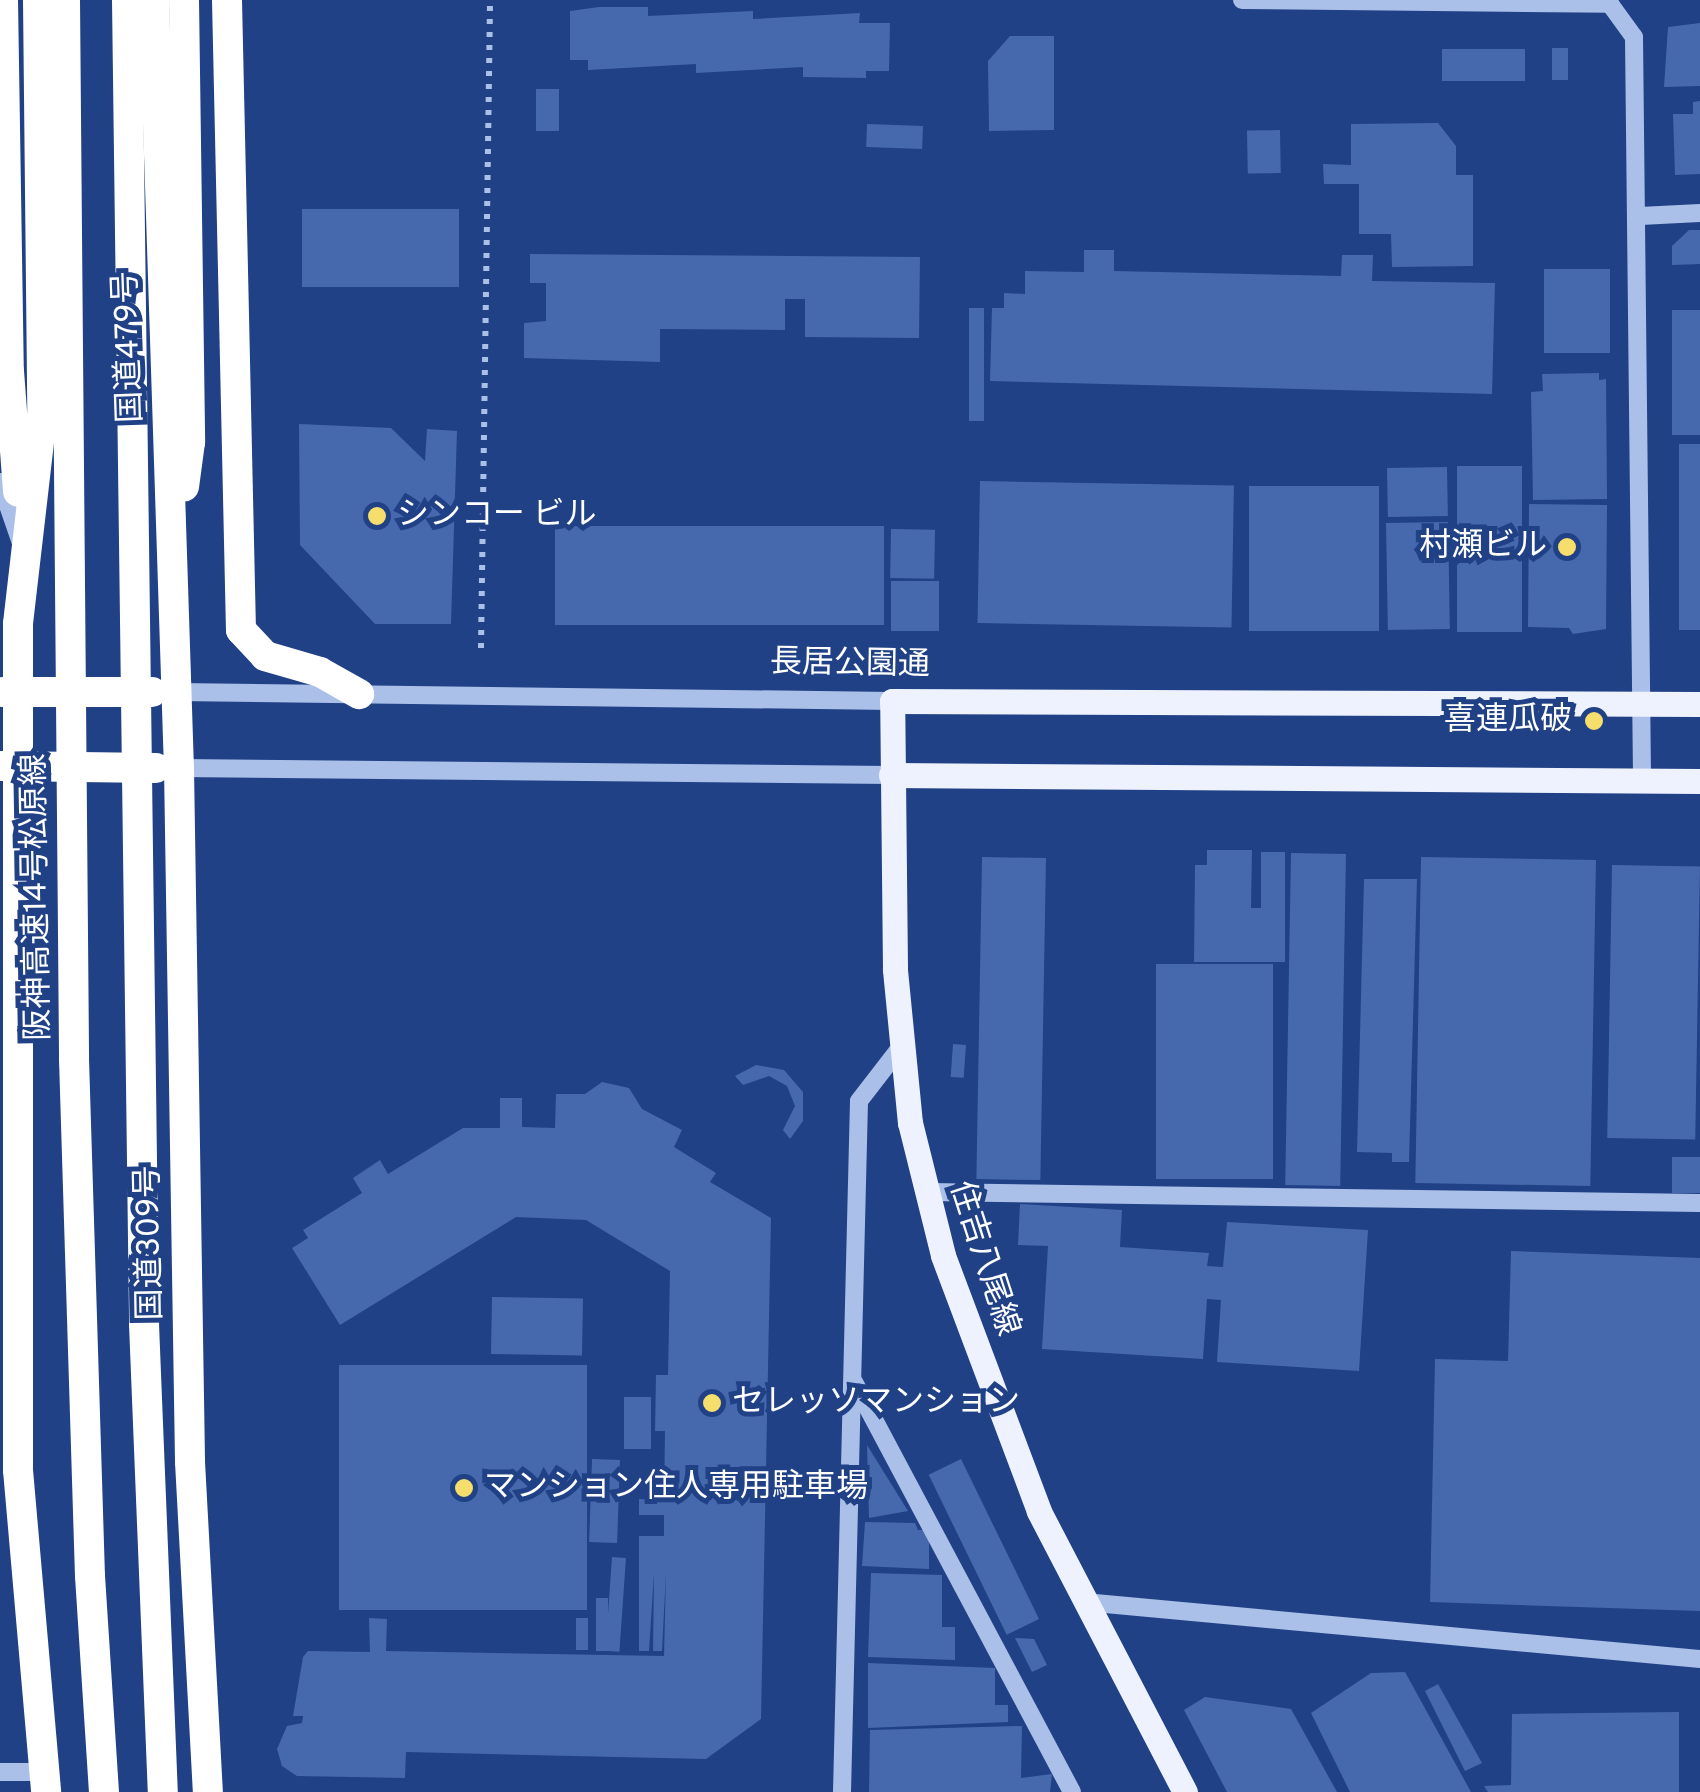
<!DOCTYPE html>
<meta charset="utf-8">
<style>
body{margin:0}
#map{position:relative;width:1700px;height:1792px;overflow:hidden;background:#214186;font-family:Overpass,"Noto Sans JP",sans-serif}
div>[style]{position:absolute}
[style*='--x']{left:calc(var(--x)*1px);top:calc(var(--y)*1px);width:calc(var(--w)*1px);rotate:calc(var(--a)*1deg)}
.building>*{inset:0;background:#4668ac;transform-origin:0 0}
.path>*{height:6px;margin-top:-3px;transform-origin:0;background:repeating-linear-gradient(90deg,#abc0e9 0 5px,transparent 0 13px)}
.minor>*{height:18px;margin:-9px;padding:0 9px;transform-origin:9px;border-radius:9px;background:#abc0e9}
.major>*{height:25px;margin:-12.5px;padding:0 12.5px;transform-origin:12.5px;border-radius:12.5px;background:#eef2fe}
.highway>*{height:30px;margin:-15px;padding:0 15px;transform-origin:15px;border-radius:15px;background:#fff}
.dots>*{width:28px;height:28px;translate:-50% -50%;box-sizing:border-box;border:5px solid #214186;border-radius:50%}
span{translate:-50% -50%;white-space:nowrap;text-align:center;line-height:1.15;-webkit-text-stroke:10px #214186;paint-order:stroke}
.street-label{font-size:32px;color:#fff}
.poi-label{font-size:32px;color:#fff}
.left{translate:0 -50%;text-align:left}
.right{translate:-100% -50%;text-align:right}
</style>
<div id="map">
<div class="building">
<i style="clip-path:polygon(599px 7px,648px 7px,648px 16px,753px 11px,753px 19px,860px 13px,859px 23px,890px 23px,889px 71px,866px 71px,866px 78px,803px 77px,803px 67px,696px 73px,696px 64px,588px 70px,588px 60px,570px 60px,570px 11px)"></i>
<i style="clip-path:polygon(1700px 23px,1700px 86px,1664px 87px,1668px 27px)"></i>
<i style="clip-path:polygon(1010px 36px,1054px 36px,1054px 130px,989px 131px,988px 61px)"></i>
<i style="left:1552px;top:48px;width:16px;height:32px"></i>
<i style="left:1442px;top:49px;width:83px;height:32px"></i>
<i style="left:536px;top:89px;width:23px;height:42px"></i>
<i style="clip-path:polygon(1700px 101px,1700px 174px,1675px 175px,1673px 114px,1693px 114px,1693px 102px)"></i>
<i style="clip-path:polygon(1438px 123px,1456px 146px,1456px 175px,1473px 175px,1473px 266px,1392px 267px,1391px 234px,1359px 234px,1359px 184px,1324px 184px,1323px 164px,1351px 165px,1351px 124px)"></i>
<i style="left:867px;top:124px;width:56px;height:23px;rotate:2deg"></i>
<i style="left:1280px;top:130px;width:43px;height:33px;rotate:89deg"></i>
<i style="left:302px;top:209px;width:157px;height:78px"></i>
<i style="clip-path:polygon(1689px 230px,1700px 230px,1700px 264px,1672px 265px,1672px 246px)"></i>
<i style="clip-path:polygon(1084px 250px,1114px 250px,1114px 271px,1341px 276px,1342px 255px,1373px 255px,1372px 281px,1495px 283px,1492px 394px,990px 381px,992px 308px,1004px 308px,1004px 293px,1025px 294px,1025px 271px,1084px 272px)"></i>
<i style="clip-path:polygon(530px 254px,920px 257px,919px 338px,805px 337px,805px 299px,785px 299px,785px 330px,660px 329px,660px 362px,524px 358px,524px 323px,546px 321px,546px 283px,530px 283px)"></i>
<i style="left:1544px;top:269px;width:66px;height:84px"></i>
<i style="left:969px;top:308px;width:15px;height:113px"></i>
<i style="left:1672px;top:310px;width:28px;height:125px"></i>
<i style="clip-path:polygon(1599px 373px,1599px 380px,1606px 379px,1607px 499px,1533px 500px,1531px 392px,1543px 391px,1542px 374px)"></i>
<i style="clip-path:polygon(299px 424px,391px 428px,425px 461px,427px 429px,457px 431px,451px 624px,375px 624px,300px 545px)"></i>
<i style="left:1679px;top:444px;width:21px;height:186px"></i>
<i style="left:1457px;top:466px;width:65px;height:166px"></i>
<i style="left:1447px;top:467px;width:49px;height:60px;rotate:89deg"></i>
<i style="left:980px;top:481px;width:254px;height:142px;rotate:1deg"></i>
<i style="left:1249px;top:486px;width:130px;height:145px"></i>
<i style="clip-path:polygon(1529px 504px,1607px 505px,1606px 629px,1573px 634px,1569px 628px,1528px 627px)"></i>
<i style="left:1448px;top:522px;width:107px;height:62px;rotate:89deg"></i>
<i style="left:555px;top:526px;width:329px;height:99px"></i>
<i style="left:891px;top:529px;width:44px;height:49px;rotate:1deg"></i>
<i style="left:891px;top:581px;width:48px;height:50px"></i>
<i style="clip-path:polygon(1207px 850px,1252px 850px,1251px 908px,1261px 908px,1261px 852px,1285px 852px,1285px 962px,1194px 962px,1195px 865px,1207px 865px)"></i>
<i style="left:1291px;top:853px;width:55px;height:332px;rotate:1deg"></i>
<i style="left:982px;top:857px;width:64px;height:322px;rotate:1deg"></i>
<i style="left:1421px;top:857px;width:175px;height:326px;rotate:1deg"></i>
<i style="left:1612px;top:865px;width:88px;height:273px;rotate:1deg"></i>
<i style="clip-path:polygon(1364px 879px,1417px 879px,1409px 1162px,1392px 1162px,1392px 1153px,1357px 1152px)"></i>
<i style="left:1156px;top:964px;width:117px;height:215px"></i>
<i style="left:953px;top:1044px;width:13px;height:33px;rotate:4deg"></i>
<i style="clip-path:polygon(756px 1065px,784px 1070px,803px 1092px,803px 1121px,790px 1139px,783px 1130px,795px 1106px,787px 1086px,769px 1076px,743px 1085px,735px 1076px)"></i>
<i style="clip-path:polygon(602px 1082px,629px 1088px,642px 1109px,682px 1130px,674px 1147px,716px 1173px,710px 1182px,771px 1218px,761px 1719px,706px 1759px,406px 1752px,405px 1778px,297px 1776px,282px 1766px,277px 1749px,287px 1726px,302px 1723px,303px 1716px,293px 1716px,303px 1657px,308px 1651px,370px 1652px,369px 1618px,387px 1619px,386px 1651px,664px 1656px,666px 1573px,662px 1651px,653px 1651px,654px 1573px,649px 1651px,639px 1651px,639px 1536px,664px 1536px,664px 1515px,639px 1515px,639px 1499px,664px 1500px,665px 1431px,655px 1431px,656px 1375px,668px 1375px,670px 1271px,586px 1220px,516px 1217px,340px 1325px,292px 1248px,308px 1238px,303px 1230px,362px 1193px,353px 1178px,380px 1160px,388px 1174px,463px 1128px,500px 1128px,500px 1098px,522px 1098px,522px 1127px,555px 1128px,556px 1094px,585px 1094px)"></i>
<i style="left:1672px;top:1157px;width:28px;height:36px"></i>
<i style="clip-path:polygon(1020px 1204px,1122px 1210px,1120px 1247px,1209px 1253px,1207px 1266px,1223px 1267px,1227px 1222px,1368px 1230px,1359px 1371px,1217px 1362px,1221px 1300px,1207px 1299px,1203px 1359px,1042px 1349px,1048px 1246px,1018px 1245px)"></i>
<i style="clip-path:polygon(1511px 1251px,1700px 1258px,1700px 1611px,1430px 1602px,1435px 1359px,1508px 1361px)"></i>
<i style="left:492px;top:1297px;width:91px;height:57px;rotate:1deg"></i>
<i style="left:587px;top:1365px;width:245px;height:248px;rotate:90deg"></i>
<i style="left:624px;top:1397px;width:27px;height:52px"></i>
<i style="clip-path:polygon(867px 1445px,908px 1511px,869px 1518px)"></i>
<i style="left:592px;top:1459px;width:28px;height:83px;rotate:2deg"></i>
<i style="left:961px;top:1459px;width:178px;height:36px;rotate:64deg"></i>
<i style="clip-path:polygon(865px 1522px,915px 1523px,918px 1530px,929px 1530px,929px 1569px,862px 1566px)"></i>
<i style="left:612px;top:1557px;width:14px;height:94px;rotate:4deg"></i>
<i style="clip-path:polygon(871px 1573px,942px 1575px,942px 1627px,955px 1627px,955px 1660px,868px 1657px)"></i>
<i style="left:596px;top:1598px;width:12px;height:53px"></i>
<i style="left:576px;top:1618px;width:12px;height:32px"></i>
<i style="clip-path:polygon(1015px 1638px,1034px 1639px,1047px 1665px,1032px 1672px)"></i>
<i style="clip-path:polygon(868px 1663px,995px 1668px,995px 1705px,1008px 1705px,1008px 1722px,868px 1728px)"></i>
<i style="clip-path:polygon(1405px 1672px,1471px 1792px,1350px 1792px,1311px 1713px,1371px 1673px)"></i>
<i style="clip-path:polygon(1438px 1684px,1482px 1763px,1465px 1771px,1425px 1691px)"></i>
<i style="clip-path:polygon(1205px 1697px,1291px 1709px,1337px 1792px,1227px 1792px,1184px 1710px)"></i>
<i style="clip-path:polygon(1679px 1712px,1679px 1792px,1488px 1792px,1484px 1786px,1511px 1785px,1512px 1714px)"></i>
<i style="clip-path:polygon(1022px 1726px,1021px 1778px,1052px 1774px,1050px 1792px,869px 1792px,870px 1730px)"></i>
</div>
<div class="path">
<i style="--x:481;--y:648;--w:648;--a:-89.2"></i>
</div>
<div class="minor">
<i style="--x:1242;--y:0;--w:368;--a:0.6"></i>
<i style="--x:1610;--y:4;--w:41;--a:54"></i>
<i style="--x:1634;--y:37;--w:743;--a:89.38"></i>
<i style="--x:1640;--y:216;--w:60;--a:-2.9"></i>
<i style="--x:0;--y:482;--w:68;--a:71"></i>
<i style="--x:177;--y:692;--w:715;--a:0.72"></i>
<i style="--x:179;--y:768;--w:712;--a:0.56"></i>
<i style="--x:927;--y:1192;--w:773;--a:0.82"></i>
<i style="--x:854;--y:1382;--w:464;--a:62"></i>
<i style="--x:1084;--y:1602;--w:619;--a:5.29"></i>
<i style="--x:0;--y:1772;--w:43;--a:0"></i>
<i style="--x:842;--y:1792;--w:691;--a:-88.59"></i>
<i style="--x:859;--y:1101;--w:72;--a:-52.3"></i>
</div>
<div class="major">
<i style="--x:891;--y:775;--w:809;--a:0.42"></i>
<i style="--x:1185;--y:1792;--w:317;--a:-117.5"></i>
<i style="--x:1039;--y:1511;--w:273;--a:-110.6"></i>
<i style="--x:943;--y:1255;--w:136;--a:-104"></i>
<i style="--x:910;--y:1123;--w:155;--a:-95.6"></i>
<i style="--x:895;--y:969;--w:268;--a:-90.6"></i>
<i style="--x:892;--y:701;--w:808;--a:0.21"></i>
</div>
<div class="highway">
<i style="--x:3;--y:0;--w:371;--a:89.1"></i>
<i style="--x:9;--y:371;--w:121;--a:85.7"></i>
<i style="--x:38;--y:0;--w:416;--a:89.4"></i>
<i style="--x:42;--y:416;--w:209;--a:96.6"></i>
<i style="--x:18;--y:624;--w:846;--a:90"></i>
<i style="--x:18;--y:1470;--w:323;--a:85"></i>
<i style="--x:65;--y:0;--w:1059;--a:89.51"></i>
<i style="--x:74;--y:1059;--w:517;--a:88.23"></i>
<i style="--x:90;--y:1576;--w:216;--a:86.3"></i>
<i style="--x:127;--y:0;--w:1324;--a:89.26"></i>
<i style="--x:144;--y:1324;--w:468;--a:87.7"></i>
<i style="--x:154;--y:0;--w:768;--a:88.14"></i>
<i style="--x:179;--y:768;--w:694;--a:89.09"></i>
<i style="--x:190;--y:1462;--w:330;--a:86.9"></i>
<i style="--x:184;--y:0;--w:442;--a:89.2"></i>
<i style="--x:190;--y:442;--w:45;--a:97.6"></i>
<i style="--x:227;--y:0;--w:630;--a:88.73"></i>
<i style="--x:241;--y:630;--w:35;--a:47"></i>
<i style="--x:265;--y:656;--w:57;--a:16.2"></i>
<i style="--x:320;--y:672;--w:45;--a:29.4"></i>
<i style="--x:3;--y:692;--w:149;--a:0"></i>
<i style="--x:2;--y:766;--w:154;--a:0.7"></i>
</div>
<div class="dots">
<i style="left:377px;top:516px;background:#f6de6c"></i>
<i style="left:1567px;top:547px;background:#f6de6c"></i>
<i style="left:1594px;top:721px;background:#f6de6c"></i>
<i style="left:712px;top:1403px;background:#f6de6c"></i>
<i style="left:464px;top:1488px;background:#f6de6c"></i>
</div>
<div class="street-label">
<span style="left:130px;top:347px;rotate:-92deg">国道479号</span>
<span style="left:850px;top:665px;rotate:1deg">長居公園通</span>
<span style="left:38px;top:897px;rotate:-91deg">阪神高速14号松原線</span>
<span style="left:151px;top:1243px;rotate:-91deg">国道309号</span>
<span style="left:983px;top:1259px;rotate:72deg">住吉八尾線</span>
</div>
<div class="poi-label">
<span class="left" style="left:397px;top:516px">シンコー ビル</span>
<span class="right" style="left:1547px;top:547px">村瀬ビル</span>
<span class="right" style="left:1572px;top:721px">喜連瓜破</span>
<span class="left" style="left:732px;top:1403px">セレッソマンション</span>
<span class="left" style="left:484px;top:1488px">マンション住人専用駐車場</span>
</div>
</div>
